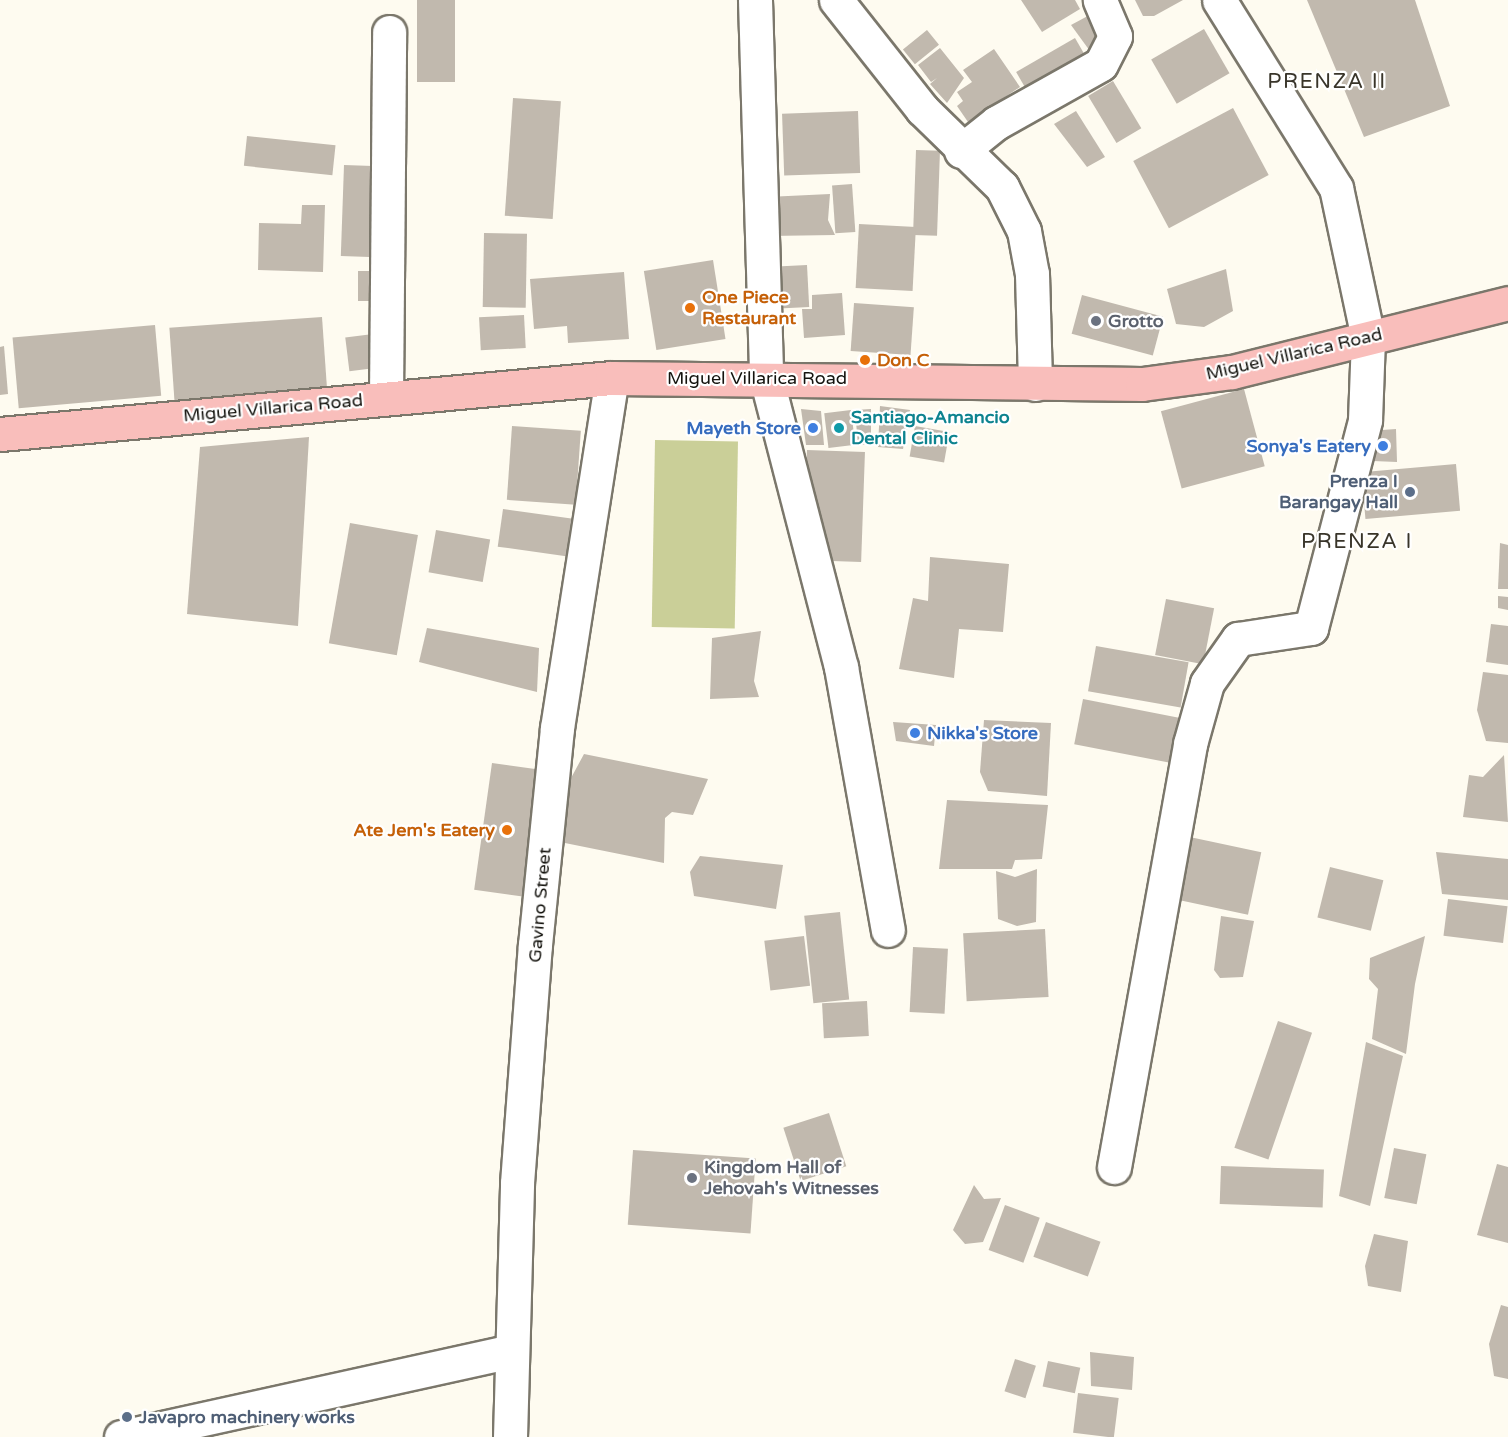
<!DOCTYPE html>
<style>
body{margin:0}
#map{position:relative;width:1508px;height:1437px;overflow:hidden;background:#fefbf0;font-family:"Varela Round",sans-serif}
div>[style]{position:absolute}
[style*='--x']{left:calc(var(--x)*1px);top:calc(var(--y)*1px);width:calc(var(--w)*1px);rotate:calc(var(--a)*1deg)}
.green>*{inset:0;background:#cacf98;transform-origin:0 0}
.building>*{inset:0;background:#c1b9ae;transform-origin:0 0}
.roads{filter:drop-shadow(2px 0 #7b776b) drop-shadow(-2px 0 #7b776b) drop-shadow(0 2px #7b776b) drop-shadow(0 -2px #7b776b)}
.minor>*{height:33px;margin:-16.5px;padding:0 16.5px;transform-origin:16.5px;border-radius:16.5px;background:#fff}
.major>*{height:33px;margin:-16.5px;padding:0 16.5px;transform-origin:16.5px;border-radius:16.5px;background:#f9bebb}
.dots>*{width:16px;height:16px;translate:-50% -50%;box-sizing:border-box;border:3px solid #fff;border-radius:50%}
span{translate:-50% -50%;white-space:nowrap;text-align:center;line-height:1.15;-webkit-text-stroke:4.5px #fff;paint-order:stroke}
.food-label{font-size:18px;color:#c56008;font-weight:700}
.left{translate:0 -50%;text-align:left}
.right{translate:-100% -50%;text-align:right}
.worship-label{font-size:18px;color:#5b616d;font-weight:700}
.street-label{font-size:18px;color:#14130e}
.culture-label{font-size:18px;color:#0d838f;font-weight:700}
.shop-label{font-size:18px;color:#366cbe;font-weight:700}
.service-label{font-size:18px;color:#4e5e75;font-weight:700}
.quarter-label{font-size:21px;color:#39352a;letter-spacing:1.5px}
</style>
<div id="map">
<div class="green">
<i style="left:655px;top:440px;width:83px;height:187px;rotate:1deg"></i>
</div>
<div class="building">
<i style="left:417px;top:0;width:38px;height:82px"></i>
<i style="clip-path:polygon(1021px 0,1075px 0,1080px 9px,1042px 32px)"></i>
<i style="clip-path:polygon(1135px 0,1183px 0,1154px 16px,1143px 16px)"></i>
<i style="clip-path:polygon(1307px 0,1415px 0,1450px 106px,1364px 137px)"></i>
<i style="clip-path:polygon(1097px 11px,1113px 34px,1095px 58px,1071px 25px)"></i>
<i style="left:1204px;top:29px;width:51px;height:61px;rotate:60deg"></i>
<i style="left:927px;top:30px;width:19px;height:31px;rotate:51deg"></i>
<i style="left:1075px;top:38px;width:24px;height:68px;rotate:60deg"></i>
<i style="clip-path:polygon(940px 48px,964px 78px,947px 103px,930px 84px,937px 78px,931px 82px,918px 65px)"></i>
<i style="clip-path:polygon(994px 49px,1020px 87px,968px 122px,957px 106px,963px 101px,957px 92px,972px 82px,963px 70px)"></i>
<i style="left:1113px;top:81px;width:55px;height:29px;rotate:59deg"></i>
<i style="left:513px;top:98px;width:48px;height:118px;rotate:4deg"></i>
<i style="left:1233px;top:108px;width:76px;height:113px;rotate:62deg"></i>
<i style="left:858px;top:111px;width:62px;height:76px;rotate:88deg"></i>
<i style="clip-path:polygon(1076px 111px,1105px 157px,1087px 167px,1054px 124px)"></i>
<i style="left:247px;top:136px;width:89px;height:30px;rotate:6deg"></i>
<i style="left:916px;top:150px;width:24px;height:85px;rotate:2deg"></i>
<i style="left:344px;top:165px;width:36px;height:91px;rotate:2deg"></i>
<i style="left:852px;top:184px;width:48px;height:20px;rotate:86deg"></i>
<i style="clip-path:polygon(830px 194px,828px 220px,835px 235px,769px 236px,767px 197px)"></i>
<i style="clip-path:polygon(302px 205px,325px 205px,323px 272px,258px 270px,259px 223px,301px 224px)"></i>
<i style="left:859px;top:224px;width:57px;height:64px;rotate:3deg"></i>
<i style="left:484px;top:233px;width:43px;height:74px;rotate:1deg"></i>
<i style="left:713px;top:260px;width:80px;height:70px;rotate:81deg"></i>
<i style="left:807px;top:265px;width:42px;height:35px;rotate:87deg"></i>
<i style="clip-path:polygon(1226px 269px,1233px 311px,1204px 327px,1176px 324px,1167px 289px)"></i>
<i style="left:358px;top:271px;width:28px;height:30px"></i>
<i style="clip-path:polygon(624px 272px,629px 339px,568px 343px,567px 326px,534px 329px,530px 279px)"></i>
<i style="clip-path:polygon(842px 293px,845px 335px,804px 338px,802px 309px,812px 309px,812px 295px)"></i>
<i style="left:1082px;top:295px;width:84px;height:40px;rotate:15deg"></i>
<i style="left:854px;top:303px;width:60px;height:48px;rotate:4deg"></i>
<i style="left:524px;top:315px;width:33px;height:45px;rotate:87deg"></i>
<i style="left:322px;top:317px;width:77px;height:153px;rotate:86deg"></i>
<i style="left:155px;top:325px;width:71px;height:143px;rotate:85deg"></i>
<i style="left:381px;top:333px;width:34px;height:36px;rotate:83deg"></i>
<i style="clip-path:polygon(4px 346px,8px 394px,0 395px,0 347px)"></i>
<i style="left:1244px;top:389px;width:80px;height:86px;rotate:75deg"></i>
<i style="clip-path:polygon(880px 406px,910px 410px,903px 449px,878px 447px)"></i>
<i style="clip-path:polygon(801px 409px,821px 411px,824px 445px,806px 445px)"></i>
<i style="clip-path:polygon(871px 409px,871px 444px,858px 445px,855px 410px)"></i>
<i style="left:851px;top:410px;width:35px;height:27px;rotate:83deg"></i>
<i style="left:512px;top:426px;width:69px;height:74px;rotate:4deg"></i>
<i style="left:915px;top:426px;width:35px;height:31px;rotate:10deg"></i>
<i style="clip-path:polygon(1396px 429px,1397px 462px,1373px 461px,1368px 431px)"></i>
<i style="clip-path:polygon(309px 437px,298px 626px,187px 614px,200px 447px)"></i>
<i style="left:807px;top:450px;width:58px;height:110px;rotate:2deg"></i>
<i style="left:1456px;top:464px;width:47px;height:95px;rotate:85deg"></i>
<i style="left:503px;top:509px;width:69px;height:38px;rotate:8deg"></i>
<i style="left:350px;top:523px;width:69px;height:122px;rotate:10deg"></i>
<i style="left:436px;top:530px;width:55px;height:43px;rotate:10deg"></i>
<i style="clip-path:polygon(1500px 543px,1508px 545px,1508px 589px,1498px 589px)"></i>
<i style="clip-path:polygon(930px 557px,1009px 564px,1003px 632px,959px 629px,954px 678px,899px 669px,913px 598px,928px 601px)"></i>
<i style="clip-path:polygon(1498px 596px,1508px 597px,1508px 610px,1498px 608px)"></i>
<i style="left:1166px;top:599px;width:49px;height:57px;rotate:11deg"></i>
<i style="clip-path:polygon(1491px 624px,1508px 626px,1508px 665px,1486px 662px)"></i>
<i style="clip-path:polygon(427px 628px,539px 648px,537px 692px,419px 662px)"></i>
<i style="clip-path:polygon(761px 631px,754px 681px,759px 697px,710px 699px,712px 638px)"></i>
<i style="left:1096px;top:646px;width:94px;height:46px;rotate:10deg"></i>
<i style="clip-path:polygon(1483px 672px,1508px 675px,1508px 743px,1486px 741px,1477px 710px)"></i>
<i style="left:1083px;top:699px;width:99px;height:46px;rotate:11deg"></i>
<i style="clip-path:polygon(984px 720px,1051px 723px,1047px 796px,988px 791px,980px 772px)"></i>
<i style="clip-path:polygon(893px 722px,936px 725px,934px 746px,896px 741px)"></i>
<i style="clip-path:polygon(584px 754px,708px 779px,693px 815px,672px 812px,665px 818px,664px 863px,560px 842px,564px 791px)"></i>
<i style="clip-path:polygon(1504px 755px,1508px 822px,1463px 817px,1469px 775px,1483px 777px)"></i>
<i style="left:492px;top:763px;width:49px;height:128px;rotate:8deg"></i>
<i style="clip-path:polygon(947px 800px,1048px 805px,1042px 859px,1015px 860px,1012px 869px,939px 869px)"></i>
<i style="left:1185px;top:836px;width:78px;height:64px;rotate:12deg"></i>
<i style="clip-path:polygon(1436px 852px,1508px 859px,1508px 900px,1442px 894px)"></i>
<i style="clip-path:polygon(700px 856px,783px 865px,776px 909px,694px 896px,690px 872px)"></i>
<i style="left:1330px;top:867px;width:55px;height:52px;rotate:14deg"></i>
<i style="clip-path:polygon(1037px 869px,1036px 922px,1017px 926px,998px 919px,996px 871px,1015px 877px)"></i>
<i style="left:1448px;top:899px;width:60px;height:37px;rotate:7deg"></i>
<i style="left:840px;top:912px;width:88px;height:36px;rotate:84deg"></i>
<i style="clip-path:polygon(1221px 916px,1254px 921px,1243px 977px,1220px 978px,1214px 970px)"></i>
<i style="left:1045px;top:929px;width:68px;height:82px;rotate:87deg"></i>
<i style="left:804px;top:936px;width:50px;height:40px;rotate:83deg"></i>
<i style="clip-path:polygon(1425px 936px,1415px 984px,1406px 1054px,1372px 1039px,1378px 989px,1369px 979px,1370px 958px)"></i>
<i style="left:913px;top:947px;width:35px;height:65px;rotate:3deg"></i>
<i style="left:867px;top:1001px;width:35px;height:45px;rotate:87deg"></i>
<i style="left:1278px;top:1021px;width:36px;height:134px;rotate:19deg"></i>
<i style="clip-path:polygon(1366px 1042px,1403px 1056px,1370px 1206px,1339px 1196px)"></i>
<i style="left:829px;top:1113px;width:56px;height:48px;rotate:72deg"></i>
<i style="left:1394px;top:1148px;width:33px;height:51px;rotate:11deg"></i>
<i style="left:633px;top:1150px;width:123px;height:75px;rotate:4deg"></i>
<i style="clip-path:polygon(1497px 1164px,1508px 1167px,1508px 1243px,1477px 1235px)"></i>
<i style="left:1221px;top:1166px;width:103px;height:38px;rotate:2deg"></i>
<i style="clip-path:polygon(974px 1185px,984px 1199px,1001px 1198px,983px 1242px,965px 1244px,953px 1230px)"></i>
<i style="left:1005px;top:1205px;width:37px;height:48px;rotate:20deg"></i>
<i style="left:1046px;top:1222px;width:58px;height:37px;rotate:20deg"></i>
<i style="clip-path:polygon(1374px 1234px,1408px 1241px,1401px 1292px,1368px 1286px,1365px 1266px)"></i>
<i style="clip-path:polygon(1501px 1305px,1508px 1307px,1508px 1379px,1494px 1376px,1489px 1344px)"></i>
<i style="clip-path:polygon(1090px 1352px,1134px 1357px,1132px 1390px,1091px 1386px)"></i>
<i style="left:1015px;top:1359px;width:22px;height:34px;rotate:18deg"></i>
<i style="left:1048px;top:1361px;width:33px;height:26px;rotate:12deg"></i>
<i style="left:1078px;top:1393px;width:41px;height:40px;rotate:7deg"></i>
</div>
<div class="roads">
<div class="minor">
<i style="--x:755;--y:0;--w:377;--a:88.3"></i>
<i style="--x:766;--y:377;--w:300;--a:75.5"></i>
<i style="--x:841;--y:667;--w:267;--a:79.9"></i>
<i style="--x:836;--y:0;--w:139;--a:51.7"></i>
<i style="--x:922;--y:109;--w:112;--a:44.3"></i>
<i style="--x:1002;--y:187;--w:49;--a:63.4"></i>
<i style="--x:1024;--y:231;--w:44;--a:79.5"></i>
<i style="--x:1032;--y:274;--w:110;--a:88.4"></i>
<i style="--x:961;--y:151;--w:45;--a:-38.7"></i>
<i style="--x:996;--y:123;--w:120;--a:-29.3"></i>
<i style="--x:1101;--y:64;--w:31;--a:-63"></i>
<i style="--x:1115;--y:36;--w:39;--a:-113"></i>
<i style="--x:386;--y:397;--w:365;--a:-89.5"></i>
<i style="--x:1114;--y:1167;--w:430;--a:-79.8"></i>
<i style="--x:1190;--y:744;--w:63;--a:-74.4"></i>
<i style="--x:1207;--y:683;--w:54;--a:-54.8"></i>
<i style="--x:1238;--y:639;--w:74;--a:-8.6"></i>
<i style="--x:1311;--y:628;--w:215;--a:-75.4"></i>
<i style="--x:1365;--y:420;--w:82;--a:-87.9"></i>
<i style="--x:1368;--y:338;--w:153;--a:-102"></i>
<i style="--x:1336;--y:188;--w:221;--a:-121.9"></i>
<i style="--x:121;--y:1437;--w:397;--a:-12.4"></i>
<i style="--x:510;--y:1437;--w:254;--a:-88.4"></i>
<i style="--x:517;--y:1183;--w:239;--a:-85.7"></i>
<i style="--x:535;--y:945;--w:218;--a:-84.2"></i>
<i style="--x:557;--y:728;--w:354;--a:-81.1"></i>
</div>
<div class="major">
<i style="--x:0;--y:434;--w:615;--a:-5.23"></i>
<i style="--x:612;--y:378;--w:530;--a:0.65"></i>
<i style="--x:1142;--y:384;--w:91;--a:-7.6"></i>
<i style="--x:1232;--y:372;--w:284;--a:-14"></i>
</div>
</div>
<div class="dots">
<i style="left:690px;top:308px;background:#e8710a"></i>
<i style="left:1096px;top:321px;background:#6b7280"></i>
<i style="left:865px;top:360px;background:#e8710a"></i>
<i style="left:813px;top:428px;background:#3f7fe0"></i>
<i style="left:839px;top:428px;background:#0f9aa8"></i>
<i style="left:1383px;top:446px;background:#3f7fe0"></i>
<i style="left:1410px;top:492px;background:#5c6f8a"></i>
<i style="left:915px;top:733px;background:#3f7fe0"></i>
<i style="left:507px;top:830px;background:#e8710a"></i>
<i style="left:692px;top:1178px;background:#6b7280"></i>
<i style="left:127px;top:1417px;background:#5c6f8a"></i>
</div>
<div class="food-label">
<span class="left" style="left:702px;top:308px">One Piece<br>Restaurant</span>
<span class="left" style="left:877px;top:360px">Don C</span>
<span class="right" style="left:495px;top:830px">Ate Jem's Eatery</span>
</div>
<div class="worship-label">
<span class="left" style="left:1108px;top:321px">Grotto</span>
<span class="left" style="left:704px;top:1178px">Kingdom Hall of<br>Jehovah's Witnesses</span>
</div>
<div class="street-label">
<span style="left:1294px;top:354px;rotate:-13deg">Miguel Villarica Road</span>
<span style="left:757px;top:378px">Miguel Villarica Road</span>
<span style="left:273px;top:408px;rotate:-5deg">Miguel Villarica Road</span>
<span style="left:540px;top:905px;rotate:-85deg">Gavino Street</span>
</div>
<div class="culture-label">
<span class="left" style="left:851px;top:428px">Santiago-Amancio<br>Dental Clinic</span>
</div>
<div class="shop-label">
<span class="right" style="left:801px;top:428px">Mayeth Store</span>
<span class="right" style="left:1371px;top:446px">Sonya's Eatery</span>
<span class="left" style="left:927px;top:733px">Nikka's Store</span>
</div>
<div class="service-label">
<span class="right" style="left:1398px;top:492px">Prenza I<br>Barangay Hall</span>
<span class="left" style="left:139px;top:1417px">Javapro machinery works</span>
</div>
<div class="quarter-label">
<span style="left:1327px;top:82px">PRENZA II</span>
<span style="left:1357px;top:542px">PRENZA I</span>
</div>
</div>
